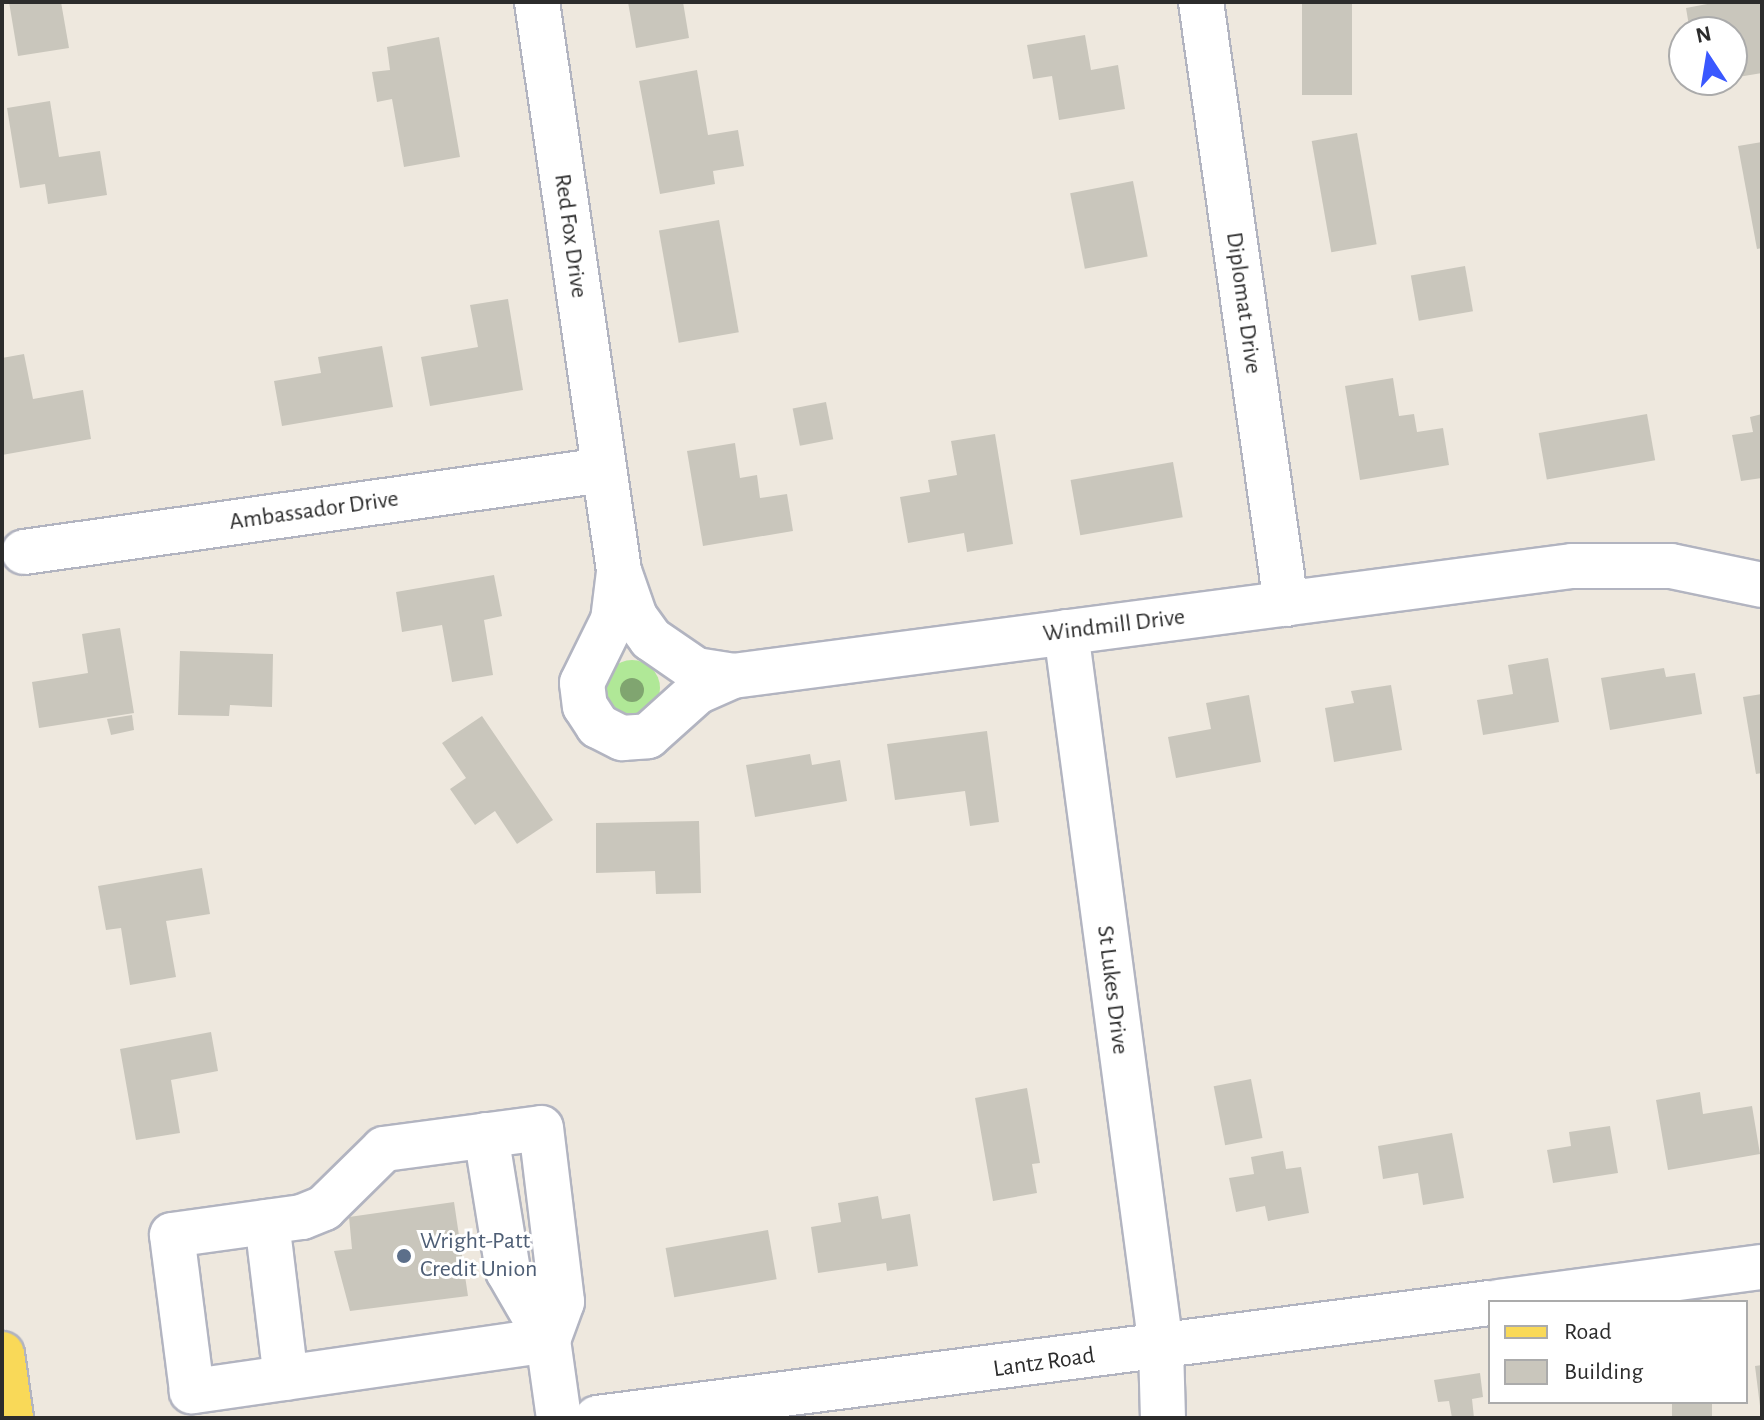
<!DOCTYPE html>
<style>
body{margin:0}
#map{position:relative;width:1764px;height:1420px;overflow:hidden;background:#eee8de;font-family:"Alegreya Sans",sans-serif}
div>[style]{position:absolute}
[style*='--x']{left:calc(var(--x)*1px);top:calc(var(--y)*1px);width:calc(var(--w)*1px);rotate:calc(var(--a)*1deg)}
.green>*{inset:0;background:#b0e897}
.round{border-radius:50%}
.building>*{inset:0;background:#c9c6bc;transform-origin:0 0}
.roads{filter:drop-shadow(2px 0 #b2b4c0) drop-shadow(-2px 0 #b2b4c0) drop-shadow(0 2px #b2b4c0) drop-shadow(0 -2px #b2b4c0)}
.minor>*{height:44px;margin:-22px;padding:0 22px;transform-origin:22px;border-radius:22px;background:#fff}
.major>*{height:44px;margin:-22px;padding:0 22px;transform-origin:22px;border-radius:22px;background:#f9d958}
.trees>*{width:24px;height:24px;margin:-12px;border-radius:50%;background:#80a570}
.dots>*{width:22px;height:22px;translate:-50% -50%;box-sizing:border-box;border:4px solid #fff;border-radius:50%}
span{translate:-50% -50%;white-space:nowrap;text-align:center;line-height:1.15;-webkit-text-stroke:6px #fff;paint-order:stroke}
.street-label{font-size:24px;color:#2c2c2c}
.service-label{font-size:24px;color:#4e5e75}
.left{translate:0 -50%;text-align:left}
.frame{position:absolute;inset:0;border:4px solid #2c2c2c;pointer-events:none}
.legend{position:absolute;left:1488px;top:1300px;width:260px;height:104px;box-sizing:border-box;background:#fff;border:2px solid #ababab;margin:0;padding:10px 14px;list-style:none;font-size:24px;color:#2c2c2c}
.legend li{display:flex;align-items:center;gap:16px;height:40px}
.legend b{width:40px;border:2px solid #ababab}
.north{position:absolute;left:1668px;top:16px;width:80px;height:80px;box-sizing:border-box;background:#fff;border:2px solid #ababab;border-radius:50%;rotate:348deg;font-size:22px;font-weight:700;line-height:32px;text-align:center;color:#2c2c2c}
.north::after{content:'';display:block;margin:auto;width:28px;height:36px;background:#3a58ff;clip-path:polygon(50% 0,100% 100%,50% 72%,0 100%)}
</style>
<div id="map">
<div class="green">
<i class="round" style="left:604px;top:660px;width:56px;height:56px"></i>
</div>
<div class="building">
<i style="clip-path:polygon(9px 2px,61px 2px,69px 48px,18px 56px)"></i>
<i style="clip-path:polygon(628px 2px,683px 2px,689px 38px,636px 48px)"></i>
<i style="left:1302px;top:2px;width:50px;height:93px"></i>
<i style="clip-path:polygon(1718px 2px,1762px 2px,1762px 73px,1732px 78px,1732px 32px,1690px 32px,1686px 8px)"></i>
<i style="clip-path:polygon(1085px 35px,1091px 70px,1118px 65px,1125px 109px,1059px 120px,1052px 76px,1033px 79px,1027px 45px)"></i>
<i style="clip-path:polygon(439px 37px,460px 157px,404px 167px,392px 99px,377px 102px,372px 72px,390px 70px,387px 47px)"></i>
<i style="clip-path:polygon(697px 70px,708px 135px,738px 130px,744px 166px,713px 171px,715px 184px,660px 194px,639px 81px)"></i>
<i style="clip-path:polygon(50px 101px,59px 157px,100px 151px,107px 195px,48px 204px,45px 184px,20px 188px,7px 108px)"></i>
<i style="left:1357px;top:133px;width:113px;height:46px;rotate:80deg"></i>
<i style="clip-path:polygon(1762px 142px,1762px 248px,1757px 249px,1738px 146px)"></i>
<i style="left:1133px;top:181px;width:77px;height:64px;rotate:79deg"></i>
<i style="left:719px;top:220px;width:114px;height:61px;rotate:80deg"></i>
<i style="left:1465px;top:266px;width:46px;height:55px;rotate:80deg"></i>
<i style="clip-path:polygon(508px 299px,523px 390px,430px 406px,421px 357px,478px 347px,470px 305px)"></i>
<i style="clip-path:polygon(382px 346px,393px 407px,282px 426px,274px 381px,321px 373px,318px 357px)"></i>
<i style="clip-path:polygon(24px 354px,33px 399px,83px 390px,91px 439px,2px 455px,2px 358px)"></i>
<i style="clip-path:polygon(1393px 378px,1399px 416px,1414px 414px,1417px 432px,1443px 428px,1449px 465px,1360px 480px,1345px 386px)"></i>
<i style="left:826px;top:402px;width:38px;height:34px;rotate:79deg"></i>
<i style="left:1647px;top:414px;width:47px;height:110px;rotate:80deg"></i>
<i style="clip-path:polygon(1762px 414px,1762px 478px,1741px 481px,1732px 435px,1753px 432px,1750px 417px)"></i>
<i style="clip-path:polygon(995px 434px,1013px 544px,967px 552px,964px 533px,908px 543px,900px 497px,930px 492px,928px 480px,957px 475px,951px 441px)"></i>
<i style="clip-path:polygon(735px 443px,740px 478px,757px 475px,760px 498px,787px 494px,793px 531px,703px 546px,687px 451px)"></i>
<i style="left:1173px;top:462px;width:56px;height:104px;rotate:80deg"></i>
<i style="clip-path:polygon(494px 575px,502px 616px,484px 620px,493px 675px,452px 682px,442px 625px,402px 632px,396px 592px)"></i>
<i style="clip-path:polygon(120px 628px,134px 713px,39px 728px,32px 682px,88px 673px,82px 634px)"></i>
<i style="clip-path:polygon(180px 651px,273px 654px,272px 707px,230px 705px,229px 716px,178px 715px)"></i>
<i style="clip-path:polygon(1548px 658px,1559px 722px,1483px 735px,1477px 700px,1513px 694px,1508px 665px)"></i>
<i style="clip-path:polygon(1664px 668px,1666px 677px,1695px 673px,1702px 714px,1610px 730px,1601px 678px)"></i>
<i style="clip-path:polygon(1391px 685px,1402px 750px,1334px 762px,1325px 708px,1354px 703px,1351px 691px)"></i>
<i style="clip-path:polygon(1762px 694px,1762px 773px,1756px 774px,1743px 697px)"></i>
<i style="clip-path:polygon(1249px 695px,1261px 762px,1176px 778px,1168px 737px,1211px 729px,1206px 703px)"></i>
<i style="clip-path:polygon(132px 715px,134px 730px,111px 735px,107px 719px)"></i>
<i style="clip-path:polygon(482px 716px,553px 820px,517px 844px,495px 811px,475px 825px,450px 789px,466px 778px,442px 743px)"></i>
<i style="clip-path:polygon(987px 731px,999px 822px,970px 826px,965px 791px,895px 800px,887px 744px)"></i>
<i style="clip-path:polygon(810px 754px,812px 765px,840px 760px,847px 801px,755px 817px,746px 765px)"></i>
<i style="clip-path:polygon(699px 821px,701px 893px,656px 894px,655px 871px,596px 873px,596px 823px)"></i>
<i style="clip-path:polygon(202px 868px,210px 914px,166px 921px,176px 977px,130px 985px,121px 928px,106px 930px,98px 886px)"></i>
<i style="clip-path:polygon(211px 1032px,218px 1071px,171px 1080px,180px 1133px,136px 1140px,120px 1049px)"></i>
<i style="left:1251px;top:1079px;width:60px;height:38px;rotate:79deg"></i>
<i style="clip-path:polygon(1027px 1088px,1040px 1163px,1032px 1164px,1037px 1193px,993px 1201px,975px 1098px)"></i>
<i style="clip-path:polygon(1700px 1092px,1703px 1114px,1752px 1106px,1760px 1154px,1668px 1170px,1656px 1100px)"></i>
<i style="clip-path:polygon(1610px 1126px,1618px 1173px,1553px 1183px,1547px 1150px,1571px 1146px,1569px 1132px)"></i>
<i style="clip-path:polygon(1452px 1133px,1464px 1198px,1423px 1205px,1418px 1173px,1383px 1179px,1378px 1146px)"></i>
<i style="clip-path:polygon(1283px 1151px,1286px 1169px,1301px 1167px,1309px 1213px,1268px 1221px,1265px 1206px,1236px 1212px,1229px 1178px,1254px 1174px,1251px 1157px)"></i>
<i style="clip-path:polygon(878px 1196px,882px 1219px,910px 1214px,918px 1266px,887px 1271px,886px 1263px,818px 1273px,811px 1227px,841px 1222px,838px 1203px)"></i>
<i style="clip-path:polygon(454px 1202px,468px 1296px,350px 1311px,334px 1251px,352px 1249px,349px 1217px)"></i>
<i style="left:768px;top:1230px;width:50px;height:104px;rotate:80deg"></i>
<i style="clip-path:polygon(1762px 1365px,1762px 1406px,1760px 1406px,1755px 1366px)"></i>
<i style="clip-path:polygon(1480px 1373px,1483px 1397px,1472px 1399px,1474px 1418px,1452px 1418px,1449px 1401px,1438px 1402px,1434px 1380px)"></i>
<i style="left:1672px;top:1402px;width:40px;height:16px"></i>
</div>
<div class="roads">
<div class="minor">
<i style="--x:537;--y:2;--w:575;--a:81.8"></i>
<i style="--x:619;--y:571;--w:49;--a:70.8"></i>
<i style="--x:635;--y:617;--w:27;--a:54"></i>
<i style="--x:651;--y:639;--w:55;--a:34.6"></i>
<i style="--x:696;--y:670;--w:37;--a:9"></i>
<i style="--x:733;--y:676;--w:846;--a:-7.47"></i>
<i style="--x:1572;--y:566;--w:99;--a:0"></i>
<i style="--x:1671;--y:566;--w:93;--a:11.8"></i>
<i style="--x:1201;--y:2;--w:608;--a:81.96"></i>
<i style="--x:24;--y:552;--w:586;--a:-8.05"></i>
<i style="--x:619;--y:572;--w:48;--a:97.1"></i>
<i style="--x:613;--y:620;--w:70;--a:116.2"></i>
<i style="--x:582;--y:683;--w:23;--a:83"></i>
<i style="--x:585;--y:706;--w:24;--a:57"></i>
<i style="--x:598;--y:726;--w:27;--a:27"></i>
<i style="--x:622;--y:738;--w:26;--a:-4"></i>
<i style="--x:648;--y:736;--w:66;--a:-41.9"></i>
<i style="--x:697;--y:692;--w:39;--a:-24"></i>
<i style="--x:1066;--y:632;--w:721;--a:82.43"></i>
<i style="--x:1161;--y:1347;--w:71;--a:88.4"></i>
<i style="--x:541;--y:1128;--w:175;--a:83.1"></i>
<i style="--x:562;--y:1302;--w:40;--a:110.2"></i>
<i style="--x:548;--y:1340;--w:360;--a:171.8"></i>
<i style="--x:192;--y:1391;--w:157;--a:-97.3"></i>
<i style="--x:172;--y:1235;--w:131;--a:-7.9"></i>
<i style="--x:302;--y:1217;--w:24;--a:-22"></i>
<i style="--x:324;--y:1208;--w:84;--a:-44.5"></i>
<i style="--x:384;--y:1149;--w:158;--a:-7.6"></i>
<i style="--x:486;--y:1135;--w:138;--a:80.8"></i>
<i style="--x:508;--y:1271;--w:80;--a:59.9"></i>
<i style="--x:548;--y:1340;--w:79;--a:82"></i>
<i style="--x:267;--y:1222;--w:157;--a:83.1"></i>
<i style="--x:1499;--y:1302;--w:265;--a:-7.6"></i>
<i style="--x:597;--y:1418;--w:900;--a:-7.34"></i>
</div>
<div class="major">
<i style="--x:2;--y:1354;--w:65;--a:82"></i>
</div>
</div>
<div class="trees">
<i style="left:632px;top:690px"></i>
</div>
<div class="dots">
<i style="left:404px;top:1256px;background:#5c6f8a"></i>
</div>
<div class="street-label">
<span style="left:570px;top:236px;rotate:82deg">Red Fox Drive</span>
<span style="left:1243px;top:303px;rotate:82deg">Diplomat Drive</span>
<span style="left:314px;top:511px;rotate:-8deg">Ambassador Drive</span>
<span style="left:1114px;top:626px;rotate:-7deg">Windmill Drive</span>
<span style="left:1112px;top:990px;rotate:83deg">St Lukes Drive</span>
<span style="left:1044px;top:1363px;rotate:-8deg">Lantz Road</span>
</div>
<div class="service-label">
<span class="left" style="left:420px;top:1256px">Wright-Patt<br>Credit Union</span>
</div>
<div class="frame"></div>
<ul class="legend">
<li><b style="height:10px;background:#f9d958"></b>Road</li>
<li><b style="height:22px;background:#c9c6bc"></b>Building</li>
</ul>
<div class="north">N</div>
</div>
